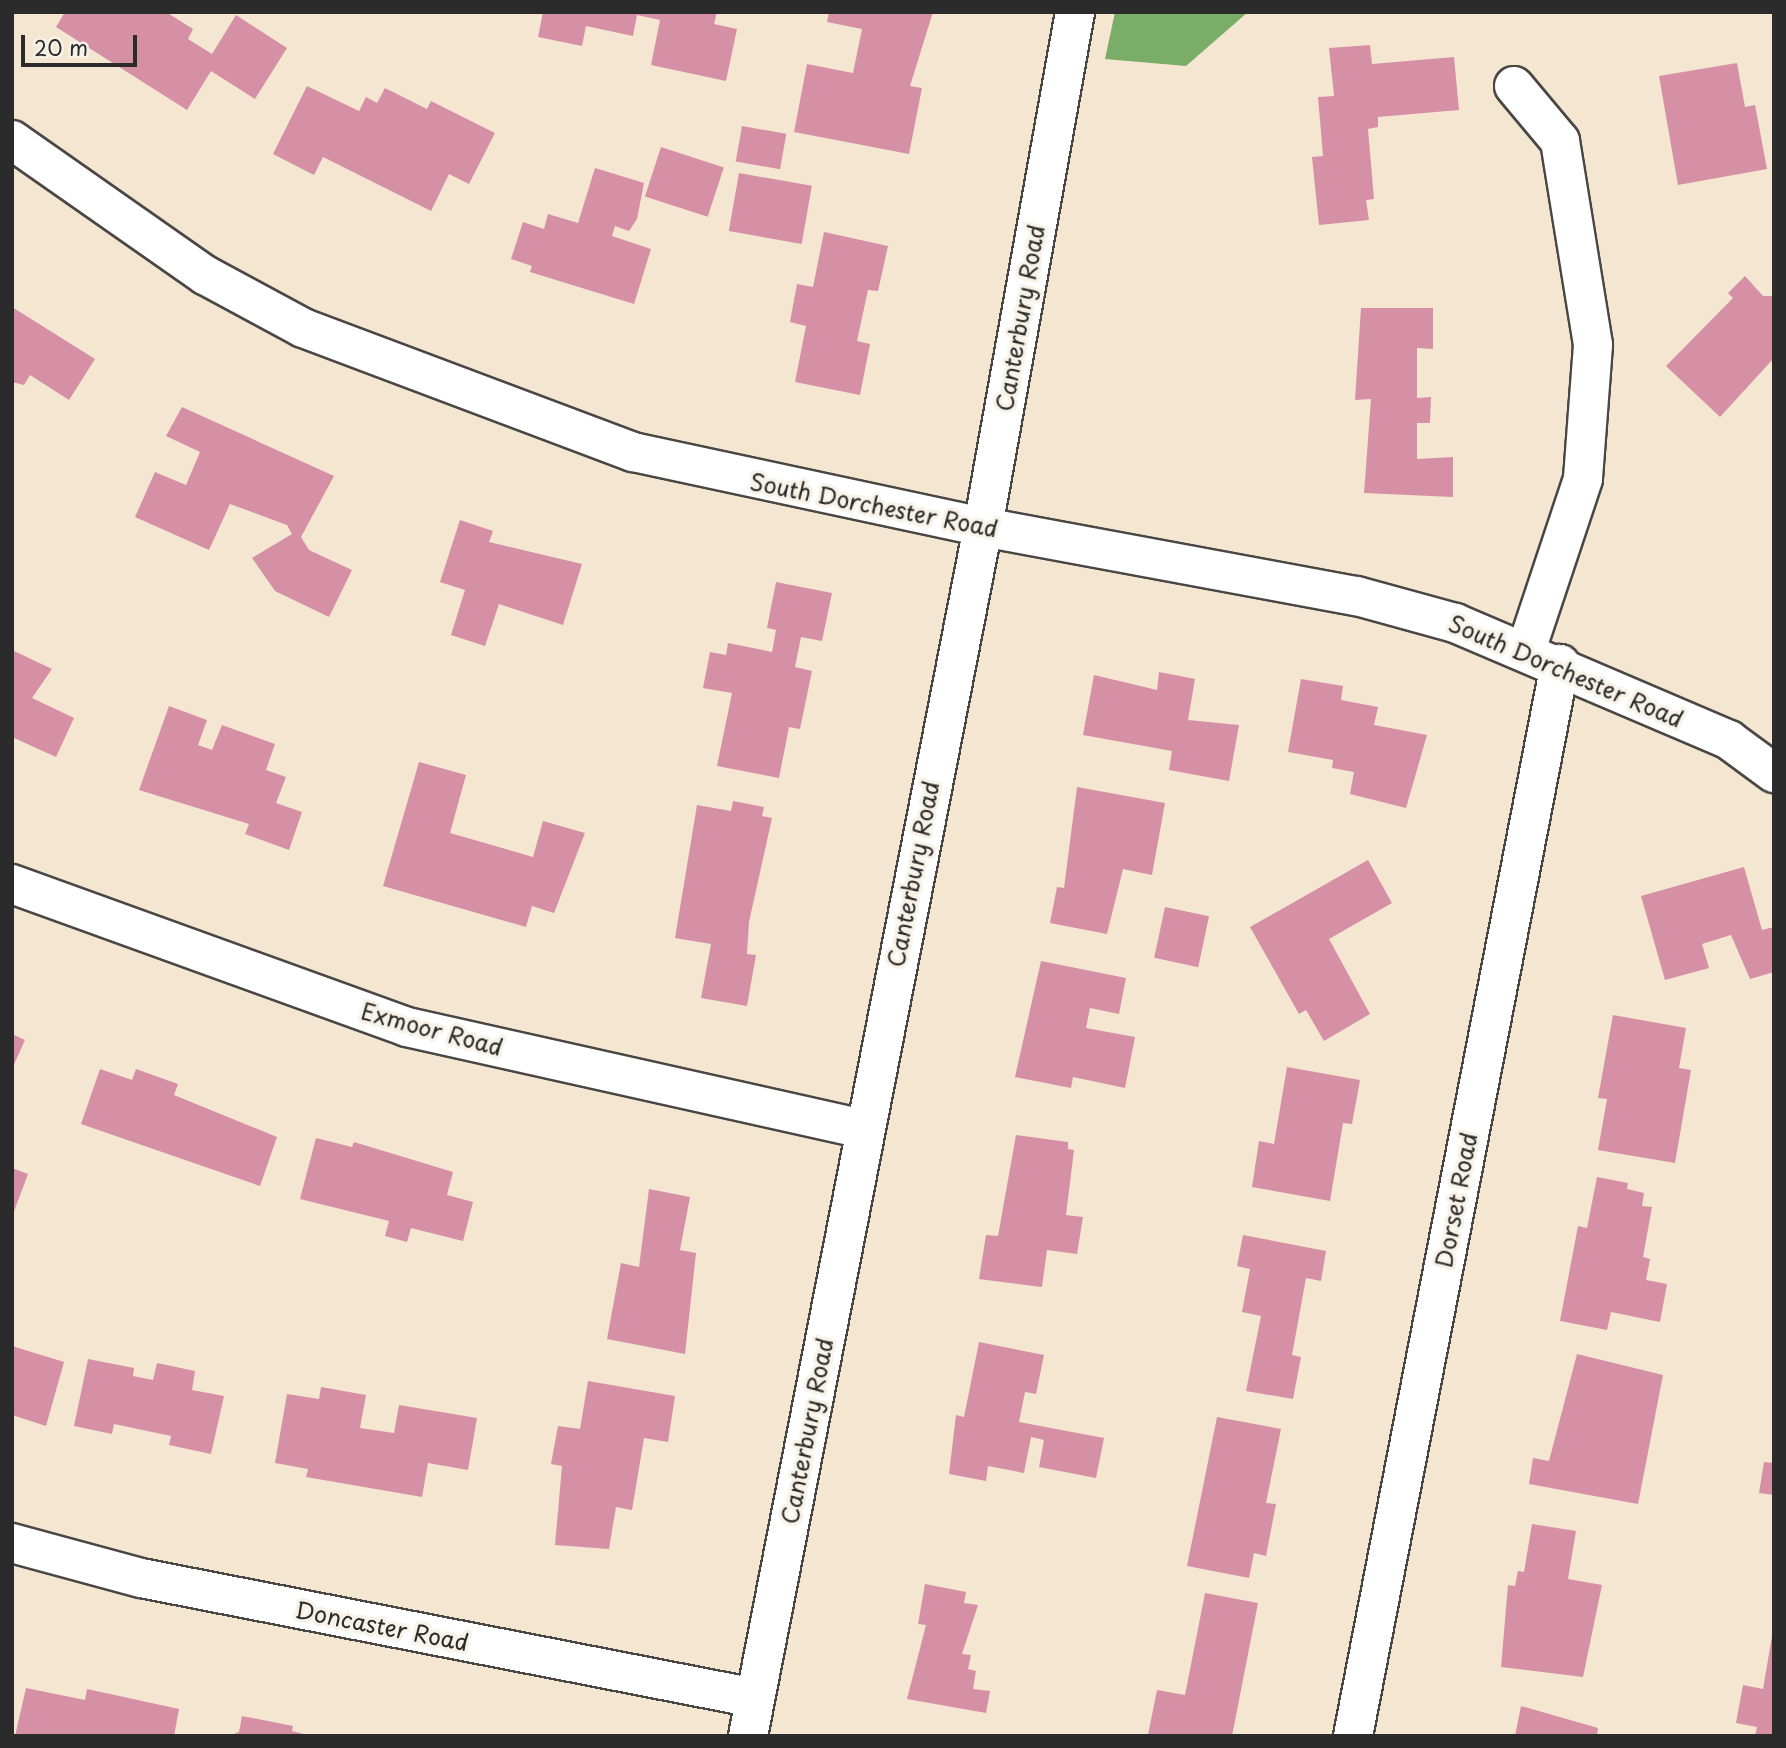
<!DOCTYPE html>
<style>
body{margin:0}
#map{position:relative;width:1786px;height:1748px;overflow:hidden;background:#f4e6d1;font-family:"Playpen Sans",sans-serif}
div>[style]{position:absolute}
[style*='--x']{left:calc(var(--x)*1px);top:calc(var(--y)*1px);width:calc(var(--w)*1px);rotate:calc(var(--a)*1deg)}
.forest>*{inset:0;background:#7aad68}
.building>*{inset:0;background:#d690a6;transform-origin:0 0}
.roads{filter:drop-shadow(2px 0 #494744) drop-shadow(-2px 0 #494744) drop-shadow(0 2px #494744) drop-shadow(0 -2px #494744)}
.minor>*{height:38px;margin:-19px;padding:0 19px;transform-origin:19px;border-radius:19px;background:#fff}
span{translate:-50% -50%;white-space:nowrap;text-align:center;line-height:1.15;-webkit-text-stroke:7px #f7f3e8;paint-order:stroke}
.street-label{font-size:23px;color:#2b2b2b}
.frame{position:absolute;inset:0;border:14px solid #2b2b2b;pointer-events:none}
.scale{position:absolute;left:21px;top:35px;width:116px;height:32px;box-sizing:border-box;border:4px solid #2b2b2b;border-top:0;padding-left:9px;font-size:21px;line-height:24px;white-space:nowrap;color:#2b2b2b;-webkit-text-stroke:5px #f7f3e8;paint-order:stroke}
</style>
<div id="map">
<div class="forest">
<i style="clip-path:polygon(1115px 12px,1248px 12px,1186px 66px,1105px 59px)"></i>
</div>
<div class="building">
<i style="clip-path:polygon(65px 12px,166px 12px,193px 29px,188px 39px,212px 54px,236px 15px,287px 48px,255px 99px,211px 71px,187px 110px,56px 27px)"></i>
<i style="clip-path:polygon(543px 12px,717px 12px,714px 24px,737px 29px,726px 81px,651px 65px,660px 20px,637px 15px,633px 36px,586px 26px,582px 46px,538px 37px)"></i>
<i style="clip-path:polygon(829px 12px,933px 12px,910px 86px,922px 88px,909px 154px,794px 132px,807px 64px,853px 73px,862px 29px,827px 22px)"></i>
<i style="clip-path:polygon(1370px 45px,1372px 64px,1454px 57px,1459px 110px,1378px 117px,1378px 127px,1368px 129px,1374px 199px,1366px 200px,1369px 220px,1319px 225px,1312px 157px,1323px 156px,1318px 97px,1334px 96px,1329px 48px)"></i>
<i style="clip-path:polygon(1737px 63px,1745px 107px,1755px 105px,1767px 169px,1678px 185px,1659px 76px)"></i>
<i style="clip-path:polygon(307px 86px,359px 111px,366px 97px,377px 103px,385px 88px,427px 109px,431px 101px,495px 133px,469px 184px,449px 174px,431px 211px,323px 157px,314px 175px,273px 154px)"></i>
<i style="left:742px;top:126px;width:45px;height:36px;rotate:10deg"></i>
<i style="left:661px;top:147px;width:66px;height:52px;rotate:18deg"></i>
<i style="clip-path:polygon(595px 168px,644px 183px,637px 219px,629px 231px,615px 226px,612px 236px,651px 249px,634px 304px,530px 272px,532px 266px,511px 259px,523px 222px,544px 229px,548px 214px,578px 223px)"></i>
<i style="left:739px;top:173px;width:74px;height:59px;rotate:10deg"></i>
<i style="clip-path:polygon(824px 232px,888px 246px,878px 291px,868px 290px,857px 341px,870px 344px,860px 395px,795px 382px,806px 326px,790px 322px,797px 284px,813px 287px)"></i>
<i style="clip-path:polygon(1745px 276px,1763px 296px,1774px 296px,1774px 358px,1720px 417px,1666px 366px,1733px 298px,1728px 293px)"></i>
<i style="clip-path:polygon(12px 307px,95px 359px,69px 400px,30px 375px,24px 385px,12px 382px)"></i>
<i style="clip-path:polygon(1361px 308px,1433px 308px,1433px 349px,1417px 348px,1417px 398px,1431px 397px,1430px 423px,1417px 423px,1417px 459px,1453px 457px,1453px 497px,1364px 493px,1371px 399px,1355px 400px)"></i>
<i style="clip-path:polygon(182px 407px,334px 476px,301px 537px,309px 550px,352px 570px,329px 617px,275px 591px,252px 558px,292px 534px,287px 525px,230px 504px,209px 550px,135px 517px,155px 472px,186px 485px,200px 452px,166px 436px)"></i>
<i style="clip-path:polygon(460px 520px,493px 531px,489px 542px,582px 564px,563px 625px,499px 604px,485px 646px,451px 635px,465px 590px,440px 582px)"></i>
<i style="clip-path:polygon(776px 582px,832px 593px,822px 641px,801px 637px,795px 667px,812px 671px,800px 729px,789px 727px,779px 778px,717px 766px,732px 693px,703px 688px,710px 652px,726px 655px,728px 643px,772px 652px,776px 630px,767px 628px)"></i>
<i style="clip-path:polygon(12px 650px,52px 669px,32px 698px,74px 718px,56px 757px,14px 738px)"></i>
<i style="clip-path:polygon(1159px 672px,1195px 679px,1188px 720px,1239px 725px,1229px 781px,1169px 770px,1172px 751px,1083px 735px,1094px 675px,1157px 690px)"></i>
<i style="clip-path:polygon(1301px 679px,1343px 686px,1341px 700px,1378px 707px,1374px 725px,1427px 735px,1406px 808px,1350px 794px,1354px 772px,1332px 768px,1333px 760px,1288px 752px)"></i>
<i style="clip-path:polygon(169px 706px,207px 720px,198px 745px,212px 750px,222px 725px,275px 744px,266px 770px,286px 777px,276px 803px,302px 812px,289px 850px,245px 834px,249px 824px,139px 790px)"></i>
<i style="clip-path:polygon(419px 762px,466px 775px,450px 833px,533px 857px,543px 821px,585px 833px,554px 913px,532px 906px,526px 927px,383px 886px)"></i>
<i style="clip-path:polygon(1077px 787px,1165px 803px,1152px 875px,1123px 869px,1107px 934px,1050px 923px,1057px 887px,1064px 888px)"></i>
<i style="clip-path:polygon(733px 801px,764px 807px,762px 816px,772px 818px,749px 922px,747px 954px,756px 955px,747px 1006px,701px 998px,711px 944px,675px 938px,697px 805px,731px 811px)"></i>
<i style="clip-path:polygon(1368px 860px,1392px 903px,1329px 939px,1370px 1014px,1324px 1041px,1306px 1010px,1299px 1014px,1250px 927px)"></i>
<i style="clip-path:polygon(1744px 867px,1762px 930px,1774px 927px,1774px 972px,1750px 979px,1731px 935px,1702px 944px,1709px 968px,1665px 980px,1641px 896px)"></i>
<i style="left:1165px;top:907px;width:45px;height:52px;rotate:12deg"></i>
<i style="clip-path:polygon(1041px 961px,1126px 978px,1119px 1014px,1090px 1008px,1086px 1028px,1135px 1037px,1125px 1088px,1073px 1077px,1071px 1088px,1015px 1077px)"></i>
<i style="clip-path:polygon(1613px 1015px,1686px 1028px,1679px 1068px,1691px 1070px,1675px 1163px,1598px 1150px,1607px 1099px,1598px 1098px)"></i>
<i style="clip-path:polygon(12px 1034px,25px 1040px,12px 1069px)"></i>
<i style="clip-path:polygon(1287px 1067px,1360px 1080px,1352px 1124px,1343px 1123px,1330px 1201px,1252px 1187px,1259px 1141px,1274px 1144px)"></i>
<i style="clip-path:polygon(100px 1069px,132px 1080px,136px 1069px,178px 1084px,174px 1095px,277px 1137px,260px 1186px,81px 1124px)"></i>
<i style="clip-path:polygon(1016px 1135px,1068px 1142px,1068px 1149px,1074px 1150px,1066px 1215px,1083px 1217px,1077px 1254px,1047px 1250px,1042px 1287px,979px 1279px,986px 1235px,998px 1236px)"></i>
<i style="clip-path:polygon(316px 1138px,352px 1147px,354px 1142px,453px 1172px,447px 1195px,473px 1202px,463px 1241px,411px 1228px,407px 1242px,385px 1236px,389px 1221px,300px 1199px)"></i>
<i style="clip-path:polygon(12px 1168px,28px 1174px,13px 1214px,12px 1214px)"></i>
<i style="clip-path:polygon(1597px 1177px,1628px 1183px,1627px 1189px,1644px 1193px,1642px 1206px,1652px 1207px,1643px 1257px,1650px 1259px,1646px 1280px,1667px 1284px,1660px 1322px,1611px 1312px,1607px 1330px,1560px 1321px,1578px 1226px,1587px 1228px)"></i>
<i style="clip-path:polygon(649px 1189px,690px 1197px,680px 1250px,696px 1253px,685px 1354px,607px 1339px,621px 1263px,639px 1267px)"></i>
<i style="clip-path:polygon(1243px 1235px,1326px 1251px,1321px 1281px,1306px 1278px,1292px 1355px,1301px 1357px,1293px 1399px,1246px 1391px,1261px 1316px,1242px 1312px,1250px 1269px,1237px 1266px)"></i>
<i style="clip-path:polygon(979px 1342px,1044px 1355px,1036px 1394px,1025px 1392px,1019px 1422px,1104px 1438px,1096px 1478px,1039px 1467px,1044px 1440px,1031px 1437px,1024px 1473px,988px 1466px,986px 1481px,949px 1474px,956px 1415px,964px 1417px)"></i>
<i style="clip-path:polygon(12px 1346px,64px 1362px,46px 1426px,12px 1415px)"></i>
<i style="clip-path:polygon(1577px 1354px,1663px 1375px,1638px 1504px,1529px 1484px,1533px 1458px,1549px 1461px)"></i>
<i style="clip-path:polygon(88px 1359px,134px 1368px,133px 1376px,153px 1380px,157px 1363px,195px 1371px,192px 1390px,224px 1396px,211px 1454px,169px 1445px,171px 1436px,114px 1424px,112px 1434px,74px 1426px)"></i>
<i style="clip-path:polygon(588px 1381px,675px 1396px,668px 1442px,644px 1438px,632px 1510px,616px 1507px,609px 1549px,555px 1545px,562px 1466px,551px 1464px,558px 1426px,580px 1429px)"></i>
<i style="clip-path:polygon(321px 1387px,366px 1395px,360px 1428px,394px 1433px,399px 1405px,477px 1418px,468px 1470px,428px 1463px,422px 1497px,306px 1477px,308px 1469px,275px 1463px,287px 1394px,319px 1399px)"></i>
<i style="clip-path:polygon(1217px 1417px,1281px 1429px,1266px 1503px,1276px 1504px,1266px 1556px,1254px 1553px,1249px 1578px,1187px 1566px)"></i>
<i style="clip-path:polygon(1764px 1462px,1774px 1463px,1774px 1495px,1759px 1493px)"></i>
<i style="clip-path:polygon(1532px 1524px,1576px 1531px,1568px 1579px,1602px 1585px,1583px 1677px,1501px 1667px,1508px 1585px,1515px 1586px,1518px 1571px,1524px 1572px)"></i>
<i style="clip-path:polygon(925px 1584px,966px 1592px,964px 1603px,978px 1605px,962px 1654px,971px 1655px,968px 1669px,976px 1671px,973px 1689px,990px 1691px,986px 1713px,907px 1699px,926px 1625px,918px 1624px)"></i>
<i style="clip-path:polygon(1205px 1593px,1258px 1603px,1232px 1736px,1148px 1735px,1157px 1690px,1185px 1695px)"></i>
<i style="clip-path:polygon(1772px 1636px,1774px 1736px,1755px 1736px,1757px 1727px,1736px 1723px,1743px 1685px,1763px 1689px)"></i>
<i style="clip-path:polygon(26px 1688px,85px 1700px,87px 1689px,179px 1709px,174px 1736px,15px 1736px)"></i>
<i style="clip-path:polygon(1521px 1706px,1598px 1728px,1597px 1736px,1515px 1736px)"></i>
<i style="clip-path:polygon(242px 1716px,293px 1726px,292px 1731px,311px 1736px,229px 1736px,239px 1732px)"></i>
</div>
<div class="roads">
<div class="minor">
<i style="--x:1514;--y:86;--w:72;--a:50.1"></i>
<i style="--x:1560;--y:141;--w:207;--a:80.8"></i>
<i style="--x:1593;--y:345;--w:134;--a:94.3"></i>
<i style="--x:1583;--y:479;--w:180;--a:108.4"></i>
<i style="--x:12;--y:140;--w:236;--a:35"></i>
<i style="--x:205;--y:275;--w:111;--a:28.4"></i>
<i style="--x:303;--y:328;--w:353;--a:20.6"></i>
<i style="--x:633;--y:452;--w:358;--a:12.1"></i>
<i style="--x:983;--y:527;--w:380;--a:10.5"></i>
<i style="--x:1357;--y:596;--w:102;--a:15.4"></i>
<i style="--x:1455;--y:623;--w:298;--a:23.1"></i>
<i style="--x:1729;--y:740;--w:56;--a:36.3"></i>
<i style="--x:12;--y:884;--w:420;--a:19.9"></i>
<i style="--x:407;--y:1027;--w:468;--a:12.6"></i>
<i style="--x:12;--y:1543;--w:134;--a:15.2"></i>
<i style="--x:141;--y:1578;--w:626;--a:11.06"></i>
<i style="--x:748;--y:1736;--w:1232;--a:-79"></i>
<i style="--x:983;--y:527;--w:523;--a:-79.87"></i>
<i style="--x:1353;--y:1736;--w:1092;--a:-79.07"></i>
</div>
</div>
<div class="street-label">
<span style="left:1020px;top:318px;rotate:-80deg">Canterbury Road</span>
<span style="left:874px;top:505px;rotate:11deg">South Dorchester Road</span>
<span style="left:1566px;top:671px;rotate:23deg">South Dorchester Road</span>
<span style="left:913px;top:874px;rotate:-79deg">Canterbury Road</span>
<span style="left:432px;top:1029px;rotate:15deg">Exmoor Road</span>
<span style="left:1456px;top:1200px;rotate:-79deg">Dorset Road</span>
<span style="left:807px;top:1431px;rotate:-79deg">Canterbury Road</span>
<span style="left:382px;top:1626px;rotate:11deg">Doncaster Road</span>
</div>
<div class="frame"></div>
<div class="scale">20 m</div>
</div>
